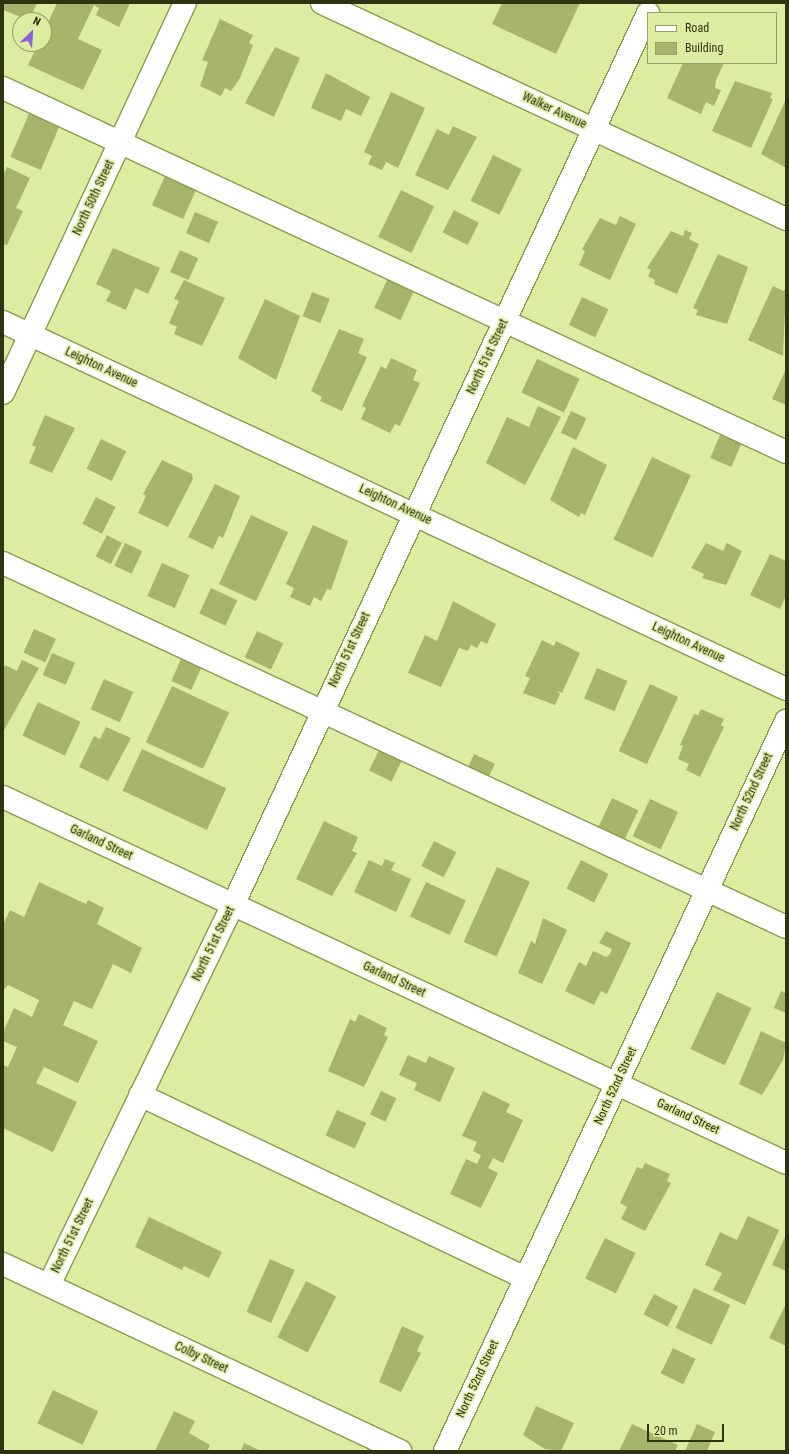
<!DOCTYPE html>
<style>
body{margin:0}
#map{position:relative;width:789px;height:1454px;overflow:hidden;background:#dceca0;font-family:"Roboto Condensed",sans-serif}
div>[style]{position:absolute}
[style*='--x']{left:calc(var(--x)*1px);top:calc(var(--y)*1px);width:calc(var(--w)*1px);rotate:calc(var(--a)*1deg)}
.building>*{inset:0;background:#a7b56b;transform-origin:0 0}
.roads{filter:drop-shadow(1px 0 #8c9950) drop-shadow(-1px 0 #8c9950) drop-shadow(0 1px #8c9950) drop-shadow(0 -1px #8c9950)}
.minor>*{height:22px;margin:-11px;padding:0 11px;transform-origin:11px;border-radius:11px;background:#fff}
span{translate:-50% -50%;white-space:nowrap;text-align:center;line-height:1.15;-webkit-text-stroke:3px #dceca0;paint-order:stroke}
.street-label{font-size:12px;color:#2e3314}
.frame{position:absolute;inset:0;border:4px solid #2e3314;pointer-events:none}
.legend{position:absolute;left:647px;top:12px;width:130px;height:52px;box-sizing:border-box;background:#dceca0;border:1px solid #96a268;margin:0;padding:5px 7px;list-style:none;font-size:12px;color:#2e3314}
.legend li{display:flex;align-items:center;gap:8px;height:20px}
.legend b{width:20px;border:1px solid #96a268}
.north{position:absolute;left:12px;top:12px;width:40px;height:40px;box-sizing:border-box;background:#dceca0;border:1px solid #96a268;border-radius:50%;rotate:25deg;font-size:11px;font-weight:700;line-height:16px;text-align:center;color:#2e3314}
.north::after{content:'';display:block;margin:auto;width:14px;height:18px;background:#8e61db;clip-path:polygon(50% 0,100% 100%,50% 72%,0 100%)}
.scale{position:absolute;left:647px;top:1424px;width:77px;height:18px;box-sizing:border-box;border:2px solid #2e3314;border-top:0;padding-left:5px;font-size:12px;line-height:14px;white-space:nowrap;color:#2e3314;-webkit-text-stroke:3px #dceca0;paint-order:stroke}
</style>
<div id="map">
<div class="building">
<i style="clip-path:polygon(3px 3px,37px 3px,29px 20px,3px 10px)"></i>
<i style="clip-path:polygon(57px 3px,130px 3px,119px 27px,96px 15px,99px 8px,94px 5px,78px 39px,102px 50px,83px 90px,28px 65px,38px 44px,44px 44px,44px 31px)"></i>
<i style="clip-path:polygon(502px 3px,580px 3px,556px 54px,492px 24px)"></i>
<i style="clip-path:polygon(220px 19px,253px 35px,249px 43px,253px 45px,240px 78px,231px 91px,225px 88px,221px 96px,200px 86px,208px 62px,202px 60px)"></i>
<i style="clip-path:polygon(275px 47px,300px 58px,274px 117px,245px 103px)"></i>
<i style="clip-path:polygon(683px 63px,724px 63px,716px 80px,715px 88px,721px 90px,714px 106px,706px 102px,701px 114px,667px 98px)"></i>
<i style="clip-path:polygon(326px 73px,370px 97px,361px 116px,346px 109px,341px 121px,311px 108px)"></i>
<i style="clip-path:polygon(735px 81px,772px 93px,770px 98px,773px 99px,751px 148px,712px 131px)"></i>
<i style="clip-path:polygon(391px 92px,425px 108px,398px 168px,386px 162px,382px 170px,368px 164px,372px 156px,364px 152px)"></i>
<i style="clip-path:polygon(786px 99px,786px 168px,761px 154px)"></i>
<i style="left:30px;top:111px;width:33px;height:50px;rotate:23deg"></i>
<i style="clip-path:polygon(453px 126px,477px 137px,448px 190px,415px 175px,437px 129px,449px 135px)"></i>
<i style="left:493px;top:155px;width:32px;height:51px;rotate:26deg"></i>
<i style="clip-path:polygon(7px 167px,30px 178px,16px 208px,23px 211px,7px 245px,3px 244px,3px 175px)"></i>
<i style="left:165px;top:176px;width:34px;height:32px;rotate:24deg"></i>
<i style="left:401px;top:190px;width:37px;height:52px;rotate:26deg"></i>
<i style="left:454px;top:210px;width:28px;height:25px;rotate:27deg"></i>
<i style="left:195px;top:212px;width:25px;height:23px;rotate:23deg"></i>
<i style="clip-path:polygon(620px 216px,636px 224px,610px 280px,579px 265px,585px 251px,582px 249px,600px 218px,616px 225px)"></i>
<i style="clip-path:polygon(685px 230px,692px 233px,689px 239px,699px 244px,677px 294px,654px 284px,655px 280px,648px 276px,651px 270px,647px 268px,671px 231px,683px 236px)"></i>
<i style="clip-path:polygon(113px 248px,160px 268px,148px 294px,135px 288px,126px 310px,106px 301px,111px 291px,96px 284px)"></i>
<i style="left:180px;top:250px;width:20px;height:24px;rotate:24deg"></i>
<i style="clip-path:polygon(718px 254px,748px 267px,727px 324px,696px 315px,698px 310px,693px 308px)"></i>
<i style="left:389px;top:276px;width:29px;height:35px;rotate:25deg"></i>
<i style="clip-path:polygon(184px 280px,225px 298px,202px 346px,174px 334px,177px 327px,169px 323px,179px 301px,174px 299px)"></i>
<i style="clip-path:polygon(773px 286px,784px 291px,786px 287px,783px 356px,748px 340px)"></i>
<i style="left:312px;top:292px;width:19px;height:26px;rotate:21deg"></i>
<i style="left:582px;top:297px;width:29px;height:31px;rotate:25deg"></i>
<i style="clip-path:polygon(265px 299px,300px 316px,276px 380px,238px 358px)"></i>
<i style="clip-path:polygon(339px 329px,364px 339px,358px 353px,367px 357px,342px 411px,320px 401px,322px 397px,311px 391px)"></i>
<i style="clip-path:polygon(391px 358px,417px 370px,413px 380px,420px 383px,400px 426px,395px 424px,390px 433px,361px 419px,366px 408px,362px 406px,381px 366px,386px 369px)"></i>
<i style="left:537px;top:359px;width:47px;height:37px;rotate:25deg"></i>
<i style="clip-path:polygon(786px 369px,786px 405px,772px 399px)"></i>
<i style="clip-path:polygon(538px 406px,561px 417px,525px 485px,486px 463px,507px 417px,529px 427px)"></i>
<i style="left:571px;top:411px;width:17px;height:24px;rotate:25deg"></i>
<i style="clip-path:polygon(45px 415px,75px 428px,52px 473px,29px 463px,36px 447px,32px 445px)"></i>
<i style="left:720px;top:435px;width:23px;height:25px;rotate:23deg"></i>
<i style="left:101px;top:439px;width:28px;height:33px;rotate:26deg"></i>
<i style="clip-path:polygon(573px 447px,607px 465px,585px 515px,581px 513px,579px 517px,550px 500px)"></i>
<i style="left:652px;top:457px;width:43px;height:91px;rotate:25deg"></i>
<i style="clip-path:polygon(162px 460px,192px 474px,193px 479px,168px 527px,138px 513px,146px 496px,143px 494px)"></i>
<i style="clip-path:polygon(215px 484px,240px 496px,223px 538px,219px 536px,213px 549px,188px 537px)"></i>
<i style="left:96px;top:497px;width:22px;height:30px;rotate:27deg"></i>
<i style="left:251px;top:515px;width:41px;height:76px;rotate:25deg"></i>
<i style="clip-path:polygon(313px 525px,348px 541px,331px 590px,327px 589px,321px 601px,314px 597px,310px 606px,290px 597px,294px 588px,286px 584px)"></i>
<i style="left:107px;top:535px;width:17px;height:24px;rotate:28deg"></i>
<i style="left:125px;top:543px;width:19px;height:25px;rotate:25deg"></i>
<i style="clip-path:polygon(706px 543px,723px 551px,727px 543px,742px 551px,726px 585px,702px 578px,704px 574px,691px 568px)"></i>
<i style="clip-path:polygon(770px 554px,786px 561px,786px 596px,780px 609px,750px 595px)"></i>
<i style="left:162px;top:563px;width:30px;height:36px;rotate:24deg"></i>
<i style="left:211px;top:588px;width:29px;height:28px;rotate:25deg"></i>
<i style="clip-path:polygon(453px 601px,496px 624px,487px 644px,481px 641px,477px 648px,471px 645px,468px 651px,459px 648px,441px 687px,408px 673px,425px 635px,437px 641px)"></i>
<i style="left:34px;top:629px;width:24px;height:26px;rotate:24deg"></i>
<i style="left:257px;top:631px;width:29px;height:29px;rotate:25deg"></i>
<i style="clip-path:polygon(542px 640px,554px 646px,556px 641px,580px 653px,562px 693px,556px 691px,560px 694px,555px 705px,523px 693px,530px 678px,525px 676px)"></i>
<i style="left:52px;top:653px;width:25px;height:24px;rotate:23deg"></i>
<i style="left:181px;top:659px;width:22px;height:24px;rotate:24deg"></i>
<i style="clip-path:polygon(22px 660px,39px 668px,3px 732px,3px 670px,5px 665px,17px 671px)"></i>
<i style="left:597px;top:668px;width:33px;height:33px;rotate:23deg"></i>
<i style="left:104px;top:679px;width:32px;height:33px;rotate:24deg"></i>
<i style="left:650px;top:684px;width:31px;height:74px;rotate:25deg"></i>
<i style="left:172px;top:686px;width:63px;height:62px;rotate:25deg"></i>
<i style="left:38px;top:702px;width:47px;height:37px;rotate:25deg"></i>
<i style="clip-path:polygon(701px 709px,724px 719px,721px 725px,724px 727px,700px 777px,686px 770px,689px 764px,678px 759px,683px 746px,680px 745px,694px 714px,698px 715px)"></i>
<i style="clip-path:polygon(106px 727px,131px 738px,108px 781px,79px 767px,94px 736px,100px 739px)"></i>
<i style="left:380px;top:748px;width:25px;height:25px;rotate:26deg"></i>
<i style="left:142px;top:749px;width:93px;height:46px;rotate:25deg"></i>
<i style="left:474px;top:754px;width:23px;height:15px;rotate:25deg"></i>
<i style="left:612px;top:798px;width:29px;height:34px;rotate:25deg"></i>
<i style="left:650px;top:799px;width:31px;height:41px;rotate:25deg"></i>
<i style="clip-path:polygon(324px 821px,358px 837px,352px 851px,357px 853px,332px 896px,296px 879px)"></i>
<i style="left:434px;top:841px;width:25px;height:28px;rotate:27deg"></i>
<i style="clip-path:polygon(385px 859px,395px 863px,391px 870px,411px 879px,396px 912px,354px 892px,369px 860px,382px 866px)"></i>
<i style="left:581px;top:860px;width:31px;height:32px;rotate:27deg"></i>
<i style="left:497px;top:867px;width:36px;height:82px;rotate:24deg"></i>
<i style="clip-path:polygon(39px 882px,86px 904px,88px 900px,104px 908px,97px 924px,142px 948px,131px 973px,113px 964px,92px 1009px,74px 1001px,63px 1025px,98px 1041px,78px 1083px,44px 1067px,36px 1083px,77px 1102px,53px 1152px,3px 1128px,3px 1065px,8px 1067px,17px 1047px,3px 1041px,3px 1032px,14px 1008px,32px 1017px,39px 1000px,8px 985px,3px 991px,3px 925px,10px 910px,24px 917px)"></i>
<i style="left:426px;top:882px;width:44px;height:38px;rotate:25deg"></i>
<i style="clip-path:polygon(543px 918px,567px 930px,542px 984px,518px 973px,531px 941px,535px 944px)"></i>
<i style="clip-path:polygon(606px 931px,631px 943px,607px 994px,601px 991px,594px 1005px,565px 991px,579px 962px,586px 966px,593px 951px,606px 957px,610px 954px,612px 949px,599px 943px)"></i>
<i style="clip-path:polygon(781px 991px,786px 993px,786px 1013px,774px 1008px)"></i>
<i style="left:717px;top:992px;width:38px;height:63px;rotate:25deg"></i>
<i style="clip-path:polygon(359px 1014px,387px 1028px,384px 1035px,388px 1037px,364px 1087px,328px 1071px,350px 1019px,355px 1022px)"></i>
<i style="clip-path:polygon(761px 1031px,786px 1043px,783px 1060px,762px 1095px,739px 1084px)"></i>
<i style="clip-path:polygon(408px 1055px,426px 1063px,429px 1056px,455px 1068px,440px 1102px,414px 1090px,417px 1083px,399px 1075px)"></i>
<i style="left:381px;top:1091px;width:17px;height:26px;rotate:25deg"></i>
<i style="clip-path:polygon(483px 1091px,510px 1104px,506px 1112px,523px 1120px,503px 1163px,493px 1158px,488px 1168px,498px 1173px,481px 1208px,450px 1194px,466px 1159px,477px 1164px,481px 1155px,473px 1151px,477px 1142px,462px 1136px)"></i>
<i style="left:337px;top:1110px;width:32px;height:28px;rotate:24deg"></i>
<i style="clip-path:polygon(645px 1163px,670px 1174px,667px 1181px,671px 1183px,645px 1231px,621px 1219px,627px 1207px,620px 1203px,637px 1167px,642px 1169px)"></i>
<i style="clip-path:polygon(748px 1216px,779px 1230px,745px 1305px,713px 1290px,722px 1273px,705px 1265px,720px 1232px,737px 1240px)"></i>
<i style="clip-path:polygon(149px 1217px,222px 1252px,209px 1278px,184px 1266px,182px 1270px,135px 1247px)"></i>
<i style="clip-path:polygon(786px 1235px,786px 1271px,772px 1265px)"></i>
<i style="left:605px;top:1238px;width:34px;height:45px;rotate:26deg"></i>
<i style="left:270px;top:1259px;width:27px;height:58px;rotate:24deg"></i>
<i style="left:306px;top:1281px;width:34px;height:63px;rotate:27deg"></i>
<i style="left:694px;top:1288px;width:40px;height:44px;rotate:25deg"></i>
<i style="left:654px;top:1294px;width:27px;height:23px;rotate:27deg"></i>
<i style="clip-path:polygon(786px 1304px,786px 1346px,769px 1338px)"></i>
<i style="clip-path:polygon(402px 1326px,424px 1336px,417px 1351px,421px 1353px,401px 1392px,379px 1382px)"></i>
<i style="left:673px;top:1348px;width:25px;height:28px;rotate:26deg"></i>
<i style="left:53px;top:1390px;width:50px;height:37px;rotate:25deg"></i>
<i style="clip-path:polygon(536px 1406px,574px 1423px,561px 1451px,545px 1449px,523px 1435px)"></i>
<i style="clip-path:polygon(174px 1411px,195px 1421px,189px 1433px,210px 1445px,207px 1451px,155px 1451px)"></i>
<i style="clip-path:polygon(632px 1424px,678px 1445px,675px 1451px,619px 1451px)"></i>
<i style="clip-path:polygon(697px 1424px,715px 1432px,707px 1451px,685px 1451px)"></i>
<i style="clip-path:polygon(244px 1443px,261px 1451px,241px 1451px)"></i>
</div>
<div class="roads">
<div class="minor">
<i style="--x:322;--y:3;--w:512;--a:24.96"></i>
<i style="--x:3;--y:88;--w:863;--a:24.93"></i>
<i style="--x:3;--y:322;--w:865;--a:25.11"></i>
<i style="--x:3;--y:393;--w:430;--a:-65"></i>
<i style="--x:3;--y:563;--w:863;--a:24.93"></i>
<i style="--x:3;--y:797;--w:864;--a:25.05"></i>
<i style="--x:140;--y:1095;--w:427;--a:25.4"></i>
<i style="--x:3;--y:1264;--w:439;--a:25.2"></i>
<i style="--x:49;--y:1285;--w:422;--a:-64.2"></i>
<i style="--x:233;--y:905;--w:984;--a:-65.05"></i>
<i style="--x:445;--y:1451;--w:806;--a:-64.96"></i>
</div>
</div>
<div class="street-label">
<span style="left:554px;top:111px;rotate:25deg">Walker Avenue</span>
<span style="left:94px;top:198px;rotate:-65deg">North 50th Street</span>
<span style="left:488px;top:357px;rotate:-65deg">North 51st Street</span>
<span style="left:101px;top:368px;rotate:25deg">Leighton Avenue</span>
<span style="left:395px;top:505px;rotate:25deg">Leighton Avenue</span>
<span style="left:688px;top:643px;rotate:25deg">Leighton Avenue</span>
<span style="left:350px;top:650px;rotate:-65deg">North 51st Street</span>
<span style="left:752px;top:792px;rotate:-65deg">North 52nd Street</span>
<span style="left:101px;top:843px;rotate:25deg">Garland Street</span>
<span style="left:214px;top:944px;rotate:-64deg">North 51st Street</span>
<span style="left:394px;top:980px;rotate:25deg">Garland Street</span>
<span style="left:616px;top:1086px;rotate:-65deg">North 52nd Street</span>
<span style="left:688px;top:1117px;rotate:25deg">Garland Street</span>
<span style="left:73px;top:1236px;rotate:-64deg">North 51st Street</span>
<span style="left:201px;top:1358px;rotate:25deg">Colby Street</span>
<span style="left:478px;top:1379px;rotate:-65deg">North 52nd Street</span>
</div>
<div class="frame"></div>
<ul class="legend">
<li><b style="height:5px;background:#fff"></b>Road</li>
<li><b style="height:11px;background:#a7b56b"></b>Building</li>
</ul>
<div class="north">N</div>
<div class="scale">20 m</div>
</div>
